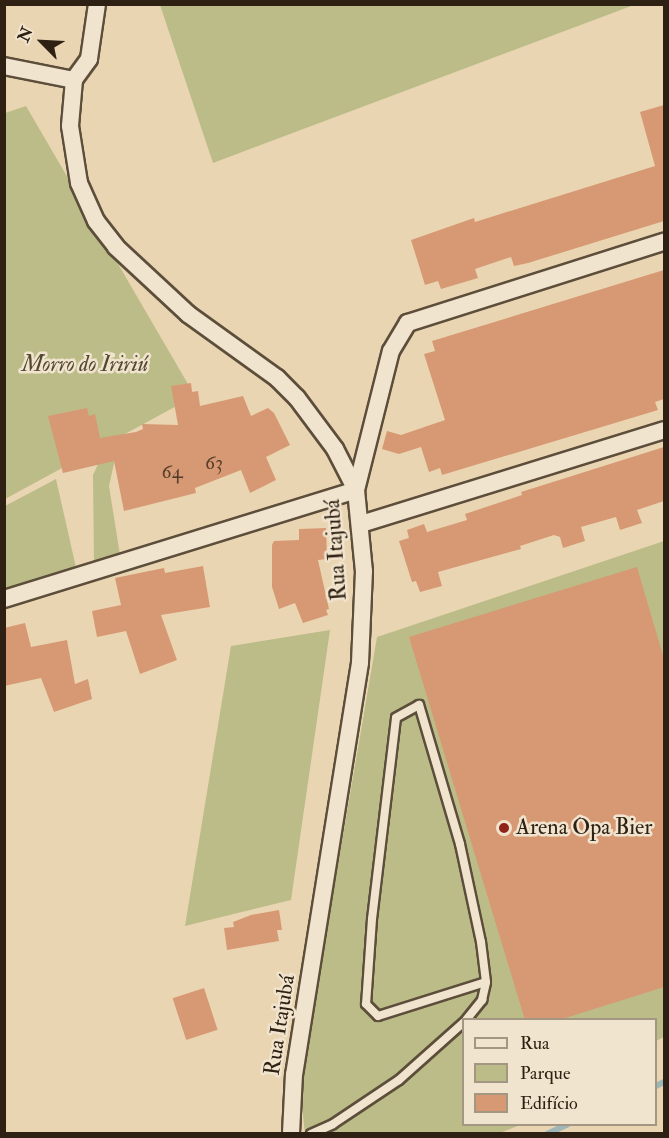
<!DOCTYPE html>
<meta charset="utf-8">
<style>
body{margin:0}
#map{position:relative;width:669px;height:1138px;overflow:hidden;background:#ead5b3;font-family:"IM FELL Double Pica",serif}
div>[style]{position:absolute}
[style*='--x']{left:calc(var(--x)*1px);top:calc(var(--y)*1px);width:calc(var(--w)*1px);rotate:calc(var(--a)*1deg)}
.green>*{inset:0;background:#bcbc89}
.stream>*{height:6px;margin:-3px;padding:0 3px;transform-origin:3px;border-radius:3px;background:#9db6b8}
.building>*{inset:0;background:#d79973;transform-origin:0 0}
.roads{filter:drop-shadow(2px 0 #5d4e3b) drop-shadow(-2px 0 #5d4e3b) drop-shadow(0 2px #5d4e3b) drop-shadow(0 -2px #5d4e3b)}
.lane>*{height:8px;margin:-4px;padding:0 4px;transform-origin:4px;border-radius:4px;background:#f1e4ce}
.street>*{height:16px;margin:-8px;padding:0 8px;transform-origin:8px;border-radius:8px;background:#f1e4ce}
.dots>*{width:16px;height:16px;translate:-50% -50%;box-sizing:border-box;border:3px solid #f1e4ce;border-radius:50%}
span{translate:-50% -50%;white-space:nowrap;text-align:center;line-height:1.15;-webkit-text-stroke:5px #f1e4ce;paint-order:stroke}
.number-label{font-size:20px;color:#583f2b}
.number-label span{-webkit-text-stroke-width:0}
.park-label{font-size:22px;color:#524830;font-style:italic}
.street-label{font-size:22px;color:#2e2113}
.poi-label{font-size:22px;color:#2e2113}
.left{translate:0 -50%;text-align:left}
.frame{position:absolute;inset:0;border:6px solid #2e2113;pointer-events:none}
.legend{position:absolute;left:462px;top:1018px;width:195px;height:108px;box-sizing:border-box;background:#f1e4ce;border:2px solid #a39683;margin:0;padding:8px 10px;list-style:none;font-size:18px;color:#2e2113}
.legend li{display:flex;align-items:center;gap:12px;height:30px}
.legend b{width:30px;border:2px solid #a39683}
.north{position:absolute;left:12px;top:12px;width:60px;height:60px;-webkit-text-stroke:4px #f1e4ce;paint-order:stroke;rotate:294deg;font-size:16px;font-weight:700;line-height:24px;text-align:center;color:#2e2113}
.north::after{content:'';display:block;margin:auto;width:21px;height:27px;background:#2e2113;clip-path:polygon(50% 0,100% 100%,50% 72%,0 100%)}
</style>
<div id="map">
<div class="green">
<i style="clip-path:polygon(160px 5px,160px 4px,634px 5px,213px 163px)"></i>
<i style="clip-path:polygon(26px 106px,195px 396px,5px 499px,5px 113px)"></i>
<i style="clip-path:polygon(119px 441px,109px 486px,120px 555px,94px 564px,93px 475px,106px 447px)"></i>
<i style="clip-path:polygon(56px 479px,77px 572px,5px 593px,5px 506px)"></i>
<i style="clip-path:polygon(664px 541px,664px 1037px,656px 1041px,656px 1020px,464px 1020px,464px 1124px,520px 1125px,497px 1134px,305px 1134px,300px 1087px,377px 637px)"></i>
<i style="clip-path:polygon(330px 630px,291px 900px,185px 926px,231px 646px)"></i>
</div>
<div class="stream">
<i style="--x:656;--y:1086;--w:9;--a:-27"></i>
<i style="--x:547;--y:1134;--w:23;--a:-25"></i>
</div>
<div class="building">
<i style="clip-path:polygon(664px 105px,664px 221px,528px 263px,514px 266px,511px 257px,475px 269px,478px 278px,441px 289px,438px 281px,425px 285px,411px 240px,474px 218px,475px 222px,655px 166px,640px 112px)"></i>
<i style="clip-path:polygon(664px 270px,664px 399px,655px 402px,658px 410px,442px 475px,440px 468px,429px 472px,421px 447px,399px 454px,382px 449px,387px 431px,401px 435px,445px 420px,424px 354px,435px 351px,432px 341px)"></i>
<i style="clip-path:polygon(191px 383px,192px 392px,198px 391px,200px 406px,243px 396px,251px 416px,268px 408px,274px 413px,290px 445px,266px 457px,276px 480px,250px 493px,241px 470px,195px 488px,196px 493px,124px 511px,114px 461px,63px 473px,48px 416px,87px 408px,89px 416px,95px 414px,100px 438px,136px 432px,143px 429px,142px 424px,178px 425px,171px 386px)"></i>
<i style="clip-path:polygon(664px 447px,664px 501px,637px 510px,642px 523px,620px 530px,616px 517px,581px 527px,585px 541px,563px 548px,560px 537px,554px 535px,520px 546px,521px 549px,438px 572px,442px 586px,420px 592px,416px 581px,412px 582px,399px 541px,409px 538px,407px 530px,424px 524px,427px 532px,467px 520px,465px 514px,522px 495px,521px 492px)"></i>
<i style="clip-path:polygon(326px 528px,327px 559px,318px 560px,329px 609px,326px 610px,328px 615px,303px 623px,295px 603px,279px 609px,272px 587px,272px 545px,274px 541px,299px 540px,299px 529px)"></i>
<i style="clip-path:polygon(203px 566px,210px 607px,161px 615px,177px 660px,140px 674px,126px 631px,97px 637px,92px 611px,121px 605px,115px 578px,164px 568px,165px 573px)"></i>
<i style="clip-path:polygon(637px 567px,664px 659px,664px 987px,559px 1020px,525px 1020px,409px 637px)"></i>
<i style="clip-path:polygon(25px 623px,31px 647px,67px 640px,75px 684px,88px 679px,92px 699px,54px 712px,41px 678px,4px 686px,4px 628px)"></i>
<i style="clip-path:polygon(279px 910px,282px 930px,277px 930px,279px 941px,227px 950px,224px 928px,234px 927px,233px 922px,251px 915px)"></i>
<i style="left:204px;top:988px;width:44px;height:33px;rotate:72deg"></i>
</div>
<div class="roads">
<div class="lane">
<i style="--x:466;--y:1020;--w:26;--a:-51"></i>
<i style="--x:482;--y:1000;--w:18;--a:-77"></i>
<i style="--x:486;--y:982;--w:40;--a:-97.1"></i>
<i style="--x:481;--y:942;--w:100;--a:-102.1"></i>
<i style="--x:460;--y:844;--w:145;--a:-106.4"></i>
<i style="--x:419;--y:705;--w:26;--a:151"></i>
<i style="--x:396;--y:718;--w:202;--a:96.8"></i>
<i style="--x:372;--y:919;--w:85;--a:94"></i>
<i style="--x:366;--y:1004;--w:17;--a:45"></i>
<i style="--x:378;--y:1016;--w:113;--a:-17.5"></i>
<i style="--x:311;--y:1134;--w:24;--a:-24"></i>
<i style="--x:333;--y:1124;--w:79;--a:-33.7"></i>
<i style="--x:399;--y:1080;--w:87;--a:-41.7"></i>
</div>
<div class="street">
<i style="--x:97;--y:4;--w:56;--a:98.3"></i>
<i style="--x:89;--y:59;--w:26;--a:126"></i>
<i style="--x:74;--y:80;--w:46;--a:95"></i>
<i style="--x:70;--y:126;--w:58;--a:81"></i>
<i style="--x:79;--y:183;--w:42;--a:65.9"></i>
<i style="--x:96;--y:221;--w:33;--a:52"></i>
<i style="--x:116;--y:247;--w:98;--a:42.9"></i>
<i style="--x:188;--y:314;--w:110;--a:35.7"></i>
<i style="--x:277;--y:378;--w:28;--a:45"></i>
<i style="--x:297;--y:398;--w:64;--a:53.3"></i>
<i style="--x:335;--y:449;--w:46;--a:62.9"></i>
<i style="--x:356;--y:490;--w:81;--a:84.4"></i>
<i style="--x:364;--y:571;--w:92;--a:92.5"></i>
<i style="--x:360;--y:663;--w:416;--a:99.1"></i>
<i style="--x:294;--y:1074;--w:60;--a:92.9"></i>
<i style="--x:4;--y:66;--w:71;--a:11.3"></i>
<i style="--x:356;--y:490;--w:143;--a:-75.9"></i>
<i style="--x:391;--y:351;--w:33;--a:-59"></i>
<i style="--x:408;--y:323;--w:269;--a:-17.6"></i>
<i style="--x:361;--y:524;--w:317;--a:-17.2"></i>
<i style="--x:4;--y:599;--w:368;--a:-17.2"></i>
</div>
</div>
<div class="dots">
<i style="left:504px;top:828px;background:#8f2418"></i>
</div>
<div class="number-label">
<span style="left:214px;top:462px">63</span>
<span style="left:172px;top:471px">64</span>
</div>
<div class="park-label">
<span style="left:85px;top:365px">Morro do Iririú</span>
</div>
<div class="street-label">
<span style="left:336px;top:550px;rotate:-94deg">Rua Itajubá</span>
<span style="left:280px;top:1025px;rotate:-81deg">Rua Itajubá</span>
</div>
<div class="poi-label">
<span class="left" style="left:516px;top:828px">Arena Opa Bier</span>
</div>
<div class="frame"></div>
<ul class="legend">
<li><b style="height:8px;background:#f1e4ce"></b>Rua</li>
<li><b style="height:16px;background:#bcbc89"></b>Parque</li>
<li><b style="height:16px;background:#d79973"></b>Edifício</li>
</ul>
<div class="north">N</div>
</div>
